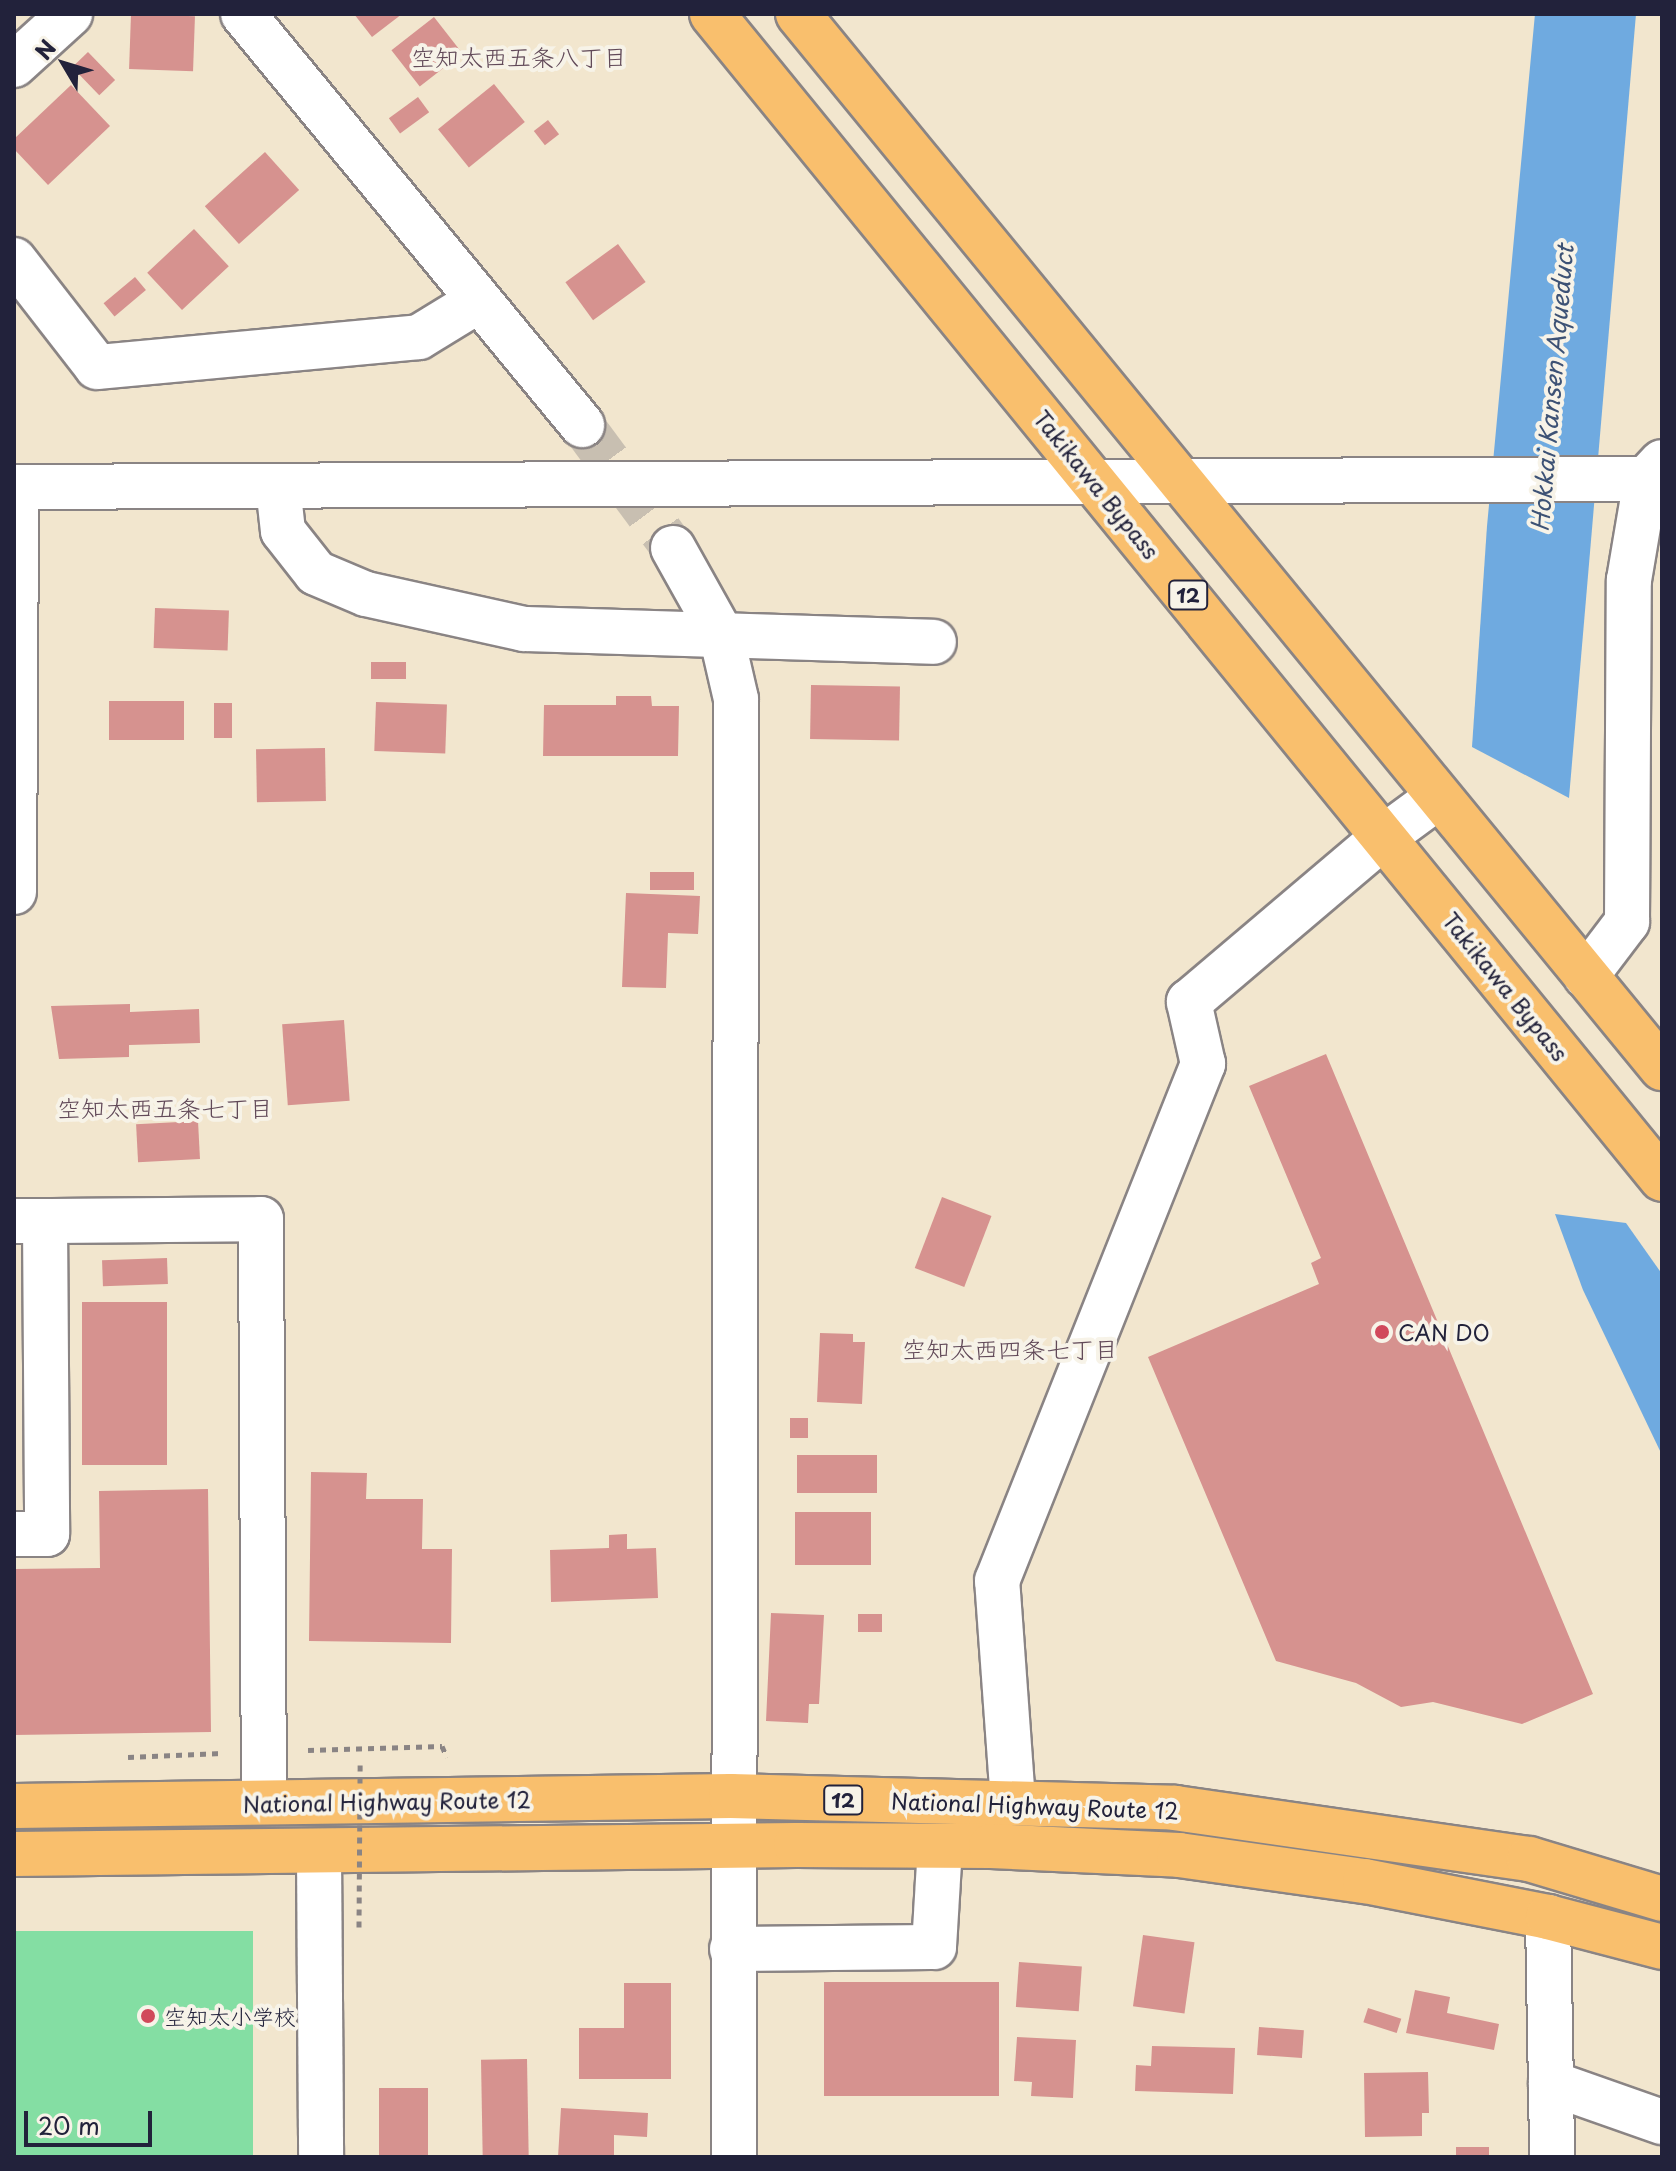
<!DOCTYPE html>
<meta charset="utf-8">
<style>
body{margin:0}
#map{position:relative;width:1676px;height:2171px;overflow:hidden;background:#f2e6ce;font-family:"Playpen Sans","Klee One",sans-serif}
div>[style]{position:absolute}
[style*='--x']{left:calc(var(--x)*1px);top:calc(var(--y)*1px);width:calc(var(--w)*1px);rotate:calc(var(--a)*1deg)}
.green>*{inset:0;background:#84dea3;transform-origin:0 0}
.water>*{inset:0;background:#6faae0}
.building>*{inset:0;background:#d6928f;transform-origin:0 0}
.minor-tunnel>*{height:44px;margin-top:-22px;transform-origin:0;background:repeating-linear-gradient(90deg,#c8bfb1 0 44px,transparent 0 66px)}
.path>*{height:5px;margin-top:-2.5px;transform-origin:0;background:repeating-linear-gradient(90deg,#8a8484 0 6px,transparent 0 12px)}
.roads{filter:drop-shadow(2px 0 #8a8484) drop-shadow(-2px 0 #8a8484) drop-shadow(0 2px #8a8484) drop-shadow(0 -2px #8a8484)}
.minor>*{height:44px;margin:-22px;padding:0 22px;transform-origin:22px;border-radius:22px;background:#fff}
.highway>*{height:44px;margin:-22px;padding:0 22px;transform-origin:22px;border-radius:22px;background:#f9bf6d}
.path-bridge>*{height:5px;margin-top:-2.5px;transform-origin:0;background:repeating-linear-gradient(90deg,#8a8484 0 6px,transparent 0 12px)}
.dots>*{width:22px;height:22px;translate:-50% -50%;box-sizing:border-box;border:4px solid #f7f3e8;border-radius:50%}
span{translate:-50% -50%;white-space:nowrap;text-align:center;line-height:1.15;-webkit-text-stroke:8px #f7f3e8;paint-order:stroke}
.shield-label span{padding:2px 6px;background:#f7f3e8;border:2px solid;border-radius:6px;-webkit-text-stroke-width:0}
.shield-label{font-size:20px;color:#22223b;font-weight:700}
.street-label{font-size:22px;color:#22223b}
.poi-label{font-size:22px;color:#22223b}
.left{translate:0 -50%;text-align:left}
.neighbourhood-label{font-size:24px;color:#614958}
.water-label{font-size:24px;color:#3d5275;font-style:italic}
.frame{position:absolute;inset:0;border:16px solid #22223b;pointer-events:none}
.north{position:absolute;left:24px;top:24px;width:80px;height:80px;-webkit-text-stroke:6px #f7f3e8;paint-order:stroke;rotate:308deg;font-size:22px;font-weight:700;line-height:32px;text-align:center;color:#22223b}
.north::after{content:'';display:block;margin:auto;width:28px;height:36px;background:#22223b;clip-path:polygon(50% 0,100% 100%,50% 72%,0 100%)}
.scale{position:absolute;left:24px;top:2111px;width:128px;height:36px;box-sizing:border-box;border:4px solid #22223b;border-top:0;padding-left:10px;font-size:24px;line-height:28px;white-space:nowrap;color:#22223b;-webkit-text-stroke:6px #f7f3e8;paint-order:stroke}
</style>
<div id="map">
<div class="green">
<i style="left:14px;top:1931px;width:239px;height:226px"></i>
</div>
<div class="water">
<i style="clip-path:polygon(1535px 14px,1636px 14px,1569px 798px,1472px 747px,1487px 526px)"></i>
<i style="clip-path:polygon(1555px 1214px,1626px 1223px,1662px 1274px,1662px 1455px,1583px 1290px)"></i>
</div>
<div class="building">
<i style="left:131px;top:14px;width:64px;height:55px;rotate:2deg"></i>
<i style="clip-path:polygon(354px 14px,402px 14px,372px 37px)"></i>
<i style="left:434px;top:17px;width:46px;height:54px;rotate:52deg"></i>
<i style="left:88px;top:52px;width:39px;height:22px;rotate:46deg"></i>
<i style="left:494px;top:84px;width:49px;height:72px;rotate:51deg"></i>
<i style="clip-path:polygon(71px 85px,110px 126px,48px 185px,14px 149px,14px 139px)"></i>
<i style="left:418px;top:97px;width:19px;height:36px;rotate:54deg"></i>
<i style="left:548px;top:120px;width:18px;height:18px;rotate:52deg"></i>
<i style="left:265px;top:152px;width:51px;height:81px;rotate:48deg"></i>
<i style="left:194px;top:229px;width:51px;height:64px;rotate:47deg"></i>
<i style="left:618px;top:244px;width:47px;height:65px;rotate:54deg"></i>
<i style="left:135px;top:277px;width:17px;height:41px;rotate:50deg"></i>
<i style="left:155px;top:608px;width:74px;height:40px;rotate:2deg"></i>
<i style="left:371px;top:662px;width:35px;height:17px"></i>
<i style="left:811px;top:685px;width:89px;height:54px;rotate:1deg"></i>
<i style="clip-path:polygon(616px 696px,651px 696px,652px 706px,679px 706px,678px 756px,543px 756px,544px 705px,616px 705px)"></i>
<i style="left:109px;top:701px;width:75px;height:39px"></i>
<i style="left:376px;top:702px;width:71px;height:49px;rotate:2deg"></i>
<i style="left:214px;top:703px;width:18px;height:35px"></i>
<i style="left:325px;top:748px;width:53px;height:69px;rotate:89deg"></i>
<i style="left:650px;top:872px;width:44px;height:18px"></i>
<i style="clip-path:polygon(626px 893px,700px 896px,698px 934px,668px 933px,666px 988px,622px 987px)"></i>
<i style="clip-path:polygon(130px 1004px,130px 1012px,199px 1009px,200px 1043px,129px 1045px,129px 1057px,59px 1059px,51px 1006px)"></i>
<i style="left:344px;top:1020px;width:81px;height:62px;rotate:86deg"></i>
<i style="clip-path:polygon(1326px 1054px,1593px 1694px,1522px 1724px,1433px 1702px,1401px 1707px,1356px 1683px,1276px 1661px,1148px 1357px,1319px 1284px,1311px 1263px,1321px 1258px,1249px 1086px)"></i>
<i style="left:198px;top:1121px;width:38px;height:62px;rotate:87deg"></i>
<i style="left:942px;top:1197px;width:53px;height:76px;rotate:21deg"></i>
<i style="left:167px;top:1258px;width:26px;height:65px;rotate:88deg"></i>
<i style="left:82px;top:1302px;width:85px;height:163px"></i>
<i style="clip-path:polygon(820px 1333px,853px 1334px,853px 1342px,865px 1342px,862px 1404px,817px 1402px)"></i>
<i style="left:808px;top:1418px;width:20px;height:18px;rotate:90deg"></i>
<i style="left:797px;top:1455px;width:80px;height:38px"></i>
<i style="clip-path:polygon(311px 1472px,367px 1473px,366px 1499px,423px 1499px,422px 1549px,452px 1549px,451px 1643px,309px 1641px)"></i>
<i style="clip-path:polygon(208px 1489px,211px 1732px,14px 1735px,14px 1569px,100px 1568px,99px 1491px)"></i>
<i style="left:795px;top:1512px;width:76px;height:53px"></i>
<i style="clip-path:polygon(627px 1534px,627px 1549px,656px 1548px,658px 1598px,551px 1602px,550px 1550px,609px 1548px,609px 1535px)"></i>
<i style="clip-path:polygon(771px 1613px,824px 1615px,819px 1704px,809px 1704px,808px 1723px,766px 1721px)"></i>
<i style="left:858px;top:1614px;width:24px;height:18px"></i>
<i style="left:1143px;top:1935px;width:52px;height:72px;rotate:8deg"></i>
<i style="left:1019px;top:1962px;width:63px;height:45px;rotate:4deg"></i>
<i style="left:999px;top:1982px;width:114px;height:175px;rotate:90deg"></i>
<i style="clip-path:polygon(624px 1983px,671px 1983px,671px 2079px,579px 2079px,579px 2028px,624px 2028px)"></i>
<i style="clip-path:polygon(1415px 1990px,1450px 1997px,1447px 2013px,1499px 2024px,1494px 2050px,1406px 2033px)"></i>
<i style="left:1368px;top:2008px;width:35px;height:15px;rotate:18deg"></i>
<i style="left:1259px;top:2027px;width:45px;height:28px;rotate:4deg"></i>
<i style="clip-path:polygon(1017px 2037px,1076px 2040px,1073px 2098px,1031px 2096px,1032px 2082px,1014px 2081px)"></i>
<i style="clip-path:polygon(1152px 2046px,1235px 2048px,1233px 2094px,1135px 2091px,1136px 2065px,1151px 2066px)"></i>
<i style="left:527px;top:2059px;width:98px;height:46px;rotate:89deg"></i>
<i style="clip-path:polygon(1428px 2072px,1429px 2113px,1422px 2113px,1422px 2136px,1365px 2137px,1364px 2073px)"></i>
<i style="left:379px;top:2088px;width:49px;height:69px"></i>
<i style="clip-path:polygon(561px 2108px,648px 2113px,647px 2137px,614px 2135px,614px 2157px,558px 2157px)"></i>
<i style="left:1456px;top:2147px;width:33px;height:10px"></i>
</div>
<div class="minor-tunnel">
<i style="--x:582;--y:425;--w:153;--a:53.5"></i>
</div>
<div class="path">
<i style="--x:308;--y:1750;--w:134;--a:-1.7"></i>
<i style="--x:442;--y:1746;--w:12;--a:66"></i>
<i style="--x:128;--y:1757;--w:94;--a:-2.4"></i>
</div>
<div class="roads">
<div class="minor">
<i style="--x:243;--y:14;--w:533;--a:50.48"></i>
<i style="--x:14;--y:65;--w:76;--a:-42.3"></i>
<i style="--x:14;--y:260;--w:135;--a:52.2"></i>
<i style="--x:97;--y:367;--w:323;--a:-5.3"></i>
<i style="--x:419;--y:337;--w:69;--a:-31.4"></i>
<i style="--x:278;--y:486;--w:45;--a:83.7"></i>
<i style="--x:283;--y:531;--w:53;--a:51.8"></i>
<i style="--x:316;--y:573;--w:54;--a:22.8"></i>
<i style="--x:366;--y:594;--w:162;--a:12.5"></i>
<i style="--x:524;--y:629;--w:410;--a:1.8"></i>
<i style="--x:14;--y:487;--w:1648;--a:-0.28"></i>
<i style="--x:673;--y:548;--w:98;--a:60.8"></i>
<i style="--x:721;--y:634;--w:67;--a:77"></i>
<i style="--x:736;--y:699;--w:1458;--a:90.08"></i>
<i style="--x:14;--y:892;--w:405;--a:-89.7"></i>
<i style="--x:1586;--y:976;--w:68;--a:-52.8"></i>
<i style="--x:1627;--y:922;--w:342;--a:-89.7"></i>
<i style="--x:1629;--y:580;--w:102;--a:-80.4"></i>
<i style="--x:1646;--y:479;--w:23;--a:-47"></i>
<i style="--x:14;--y:1221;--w:31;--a:0"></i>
<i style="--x:45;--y:1221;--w:313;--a:89.6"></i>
<i style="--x:47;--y:1534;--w:33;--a:180"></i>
<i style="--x:45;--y:1221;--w:216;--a:-0.5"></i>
<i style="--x:261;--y:1219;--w:583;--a:89.71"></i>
<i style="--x:1013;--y:1802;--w:222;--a:-94.1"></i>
<i style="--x:997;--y:1581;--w:557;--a:-68.28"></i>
<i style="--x:1203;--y:1064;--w:64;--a:-102.7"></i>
<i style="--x:1189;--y:1002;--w:257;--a:-40.3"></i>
<i style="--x:1385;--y:836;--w:66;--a:-36.3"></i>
<i style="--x:319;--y:1853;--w:304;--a:89.6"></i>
<i style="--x:1548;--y:1917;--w:240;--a:89"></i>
<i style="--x:732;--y:1949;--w:202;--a:-0.6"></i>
<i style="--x:934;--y:1947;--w:101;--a:-86.6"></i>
<i style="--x:1551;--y:2083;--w:118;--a:19.4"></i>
</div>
<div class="highway">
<i style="--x:712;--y:14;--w:1503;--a:50.8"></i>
<i style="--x:798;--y:14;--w:1363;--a:50.66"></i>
<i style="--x:14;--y:1806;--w:717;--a:-0.8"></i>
<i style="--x:731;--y:1796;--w:444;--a:1.5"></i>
<i style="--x:1175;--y:1808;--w:358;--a:8.2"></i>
<i style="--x:1529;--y:1859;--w:139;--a:16.7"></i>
<i style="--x:14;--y:1854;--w:782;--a:-0.66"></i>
<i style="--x:796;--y:1845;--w:195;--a:0.3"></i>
<i style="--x:991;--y:1846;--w:188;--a:2.7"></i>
<i style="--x:1179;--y:1855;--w:188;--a:8"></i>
<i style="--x:1365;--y:1881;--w:187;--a:11.1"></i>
<i style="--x:1548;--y:1917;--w:118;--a:14.7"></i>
</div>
</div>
<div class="path-bridge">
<i style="--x:359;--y:1927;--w:162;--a:-89.6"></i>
</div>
<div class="dots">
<i style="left:1382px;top:1332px;background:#d1495b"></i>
<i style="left:148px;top:2016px;background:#d1495b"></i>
</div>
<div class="shield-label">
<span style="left:1188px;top:595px">12</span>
<span style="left:843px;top:1800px">12</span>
</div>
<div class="street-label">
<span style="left:1097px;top:484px;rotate:51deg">Takikawa Bypass</span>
<span style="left:1506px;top:986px;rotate:51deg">Takikawa Bypass</span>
<span style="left:387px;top:1801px;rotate:-1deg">National Highway Route 12</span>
<span style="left:1035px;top:1805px;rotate:2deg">National Highway Route 12</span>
</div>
<div class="poi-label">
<span class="left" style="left:1398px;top:1332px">CAN DO</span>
<span class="left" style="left:164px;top:2016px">空知太小学校</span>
</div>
<div class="neighbourhood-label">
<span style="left:519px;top:57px">空知太西五条八丁目</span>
<span style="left:165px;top:1108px">空知太西五条七丁目</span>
<span style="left:1010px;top:1349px">空知太西四条七丁目</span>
</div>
<div class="water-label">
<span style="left:1552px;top:388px;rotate:-85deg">Hokkai Kansen Aqueduct</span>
</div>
<div class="frame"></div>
<div class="north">N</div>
<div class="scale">20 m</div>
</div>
